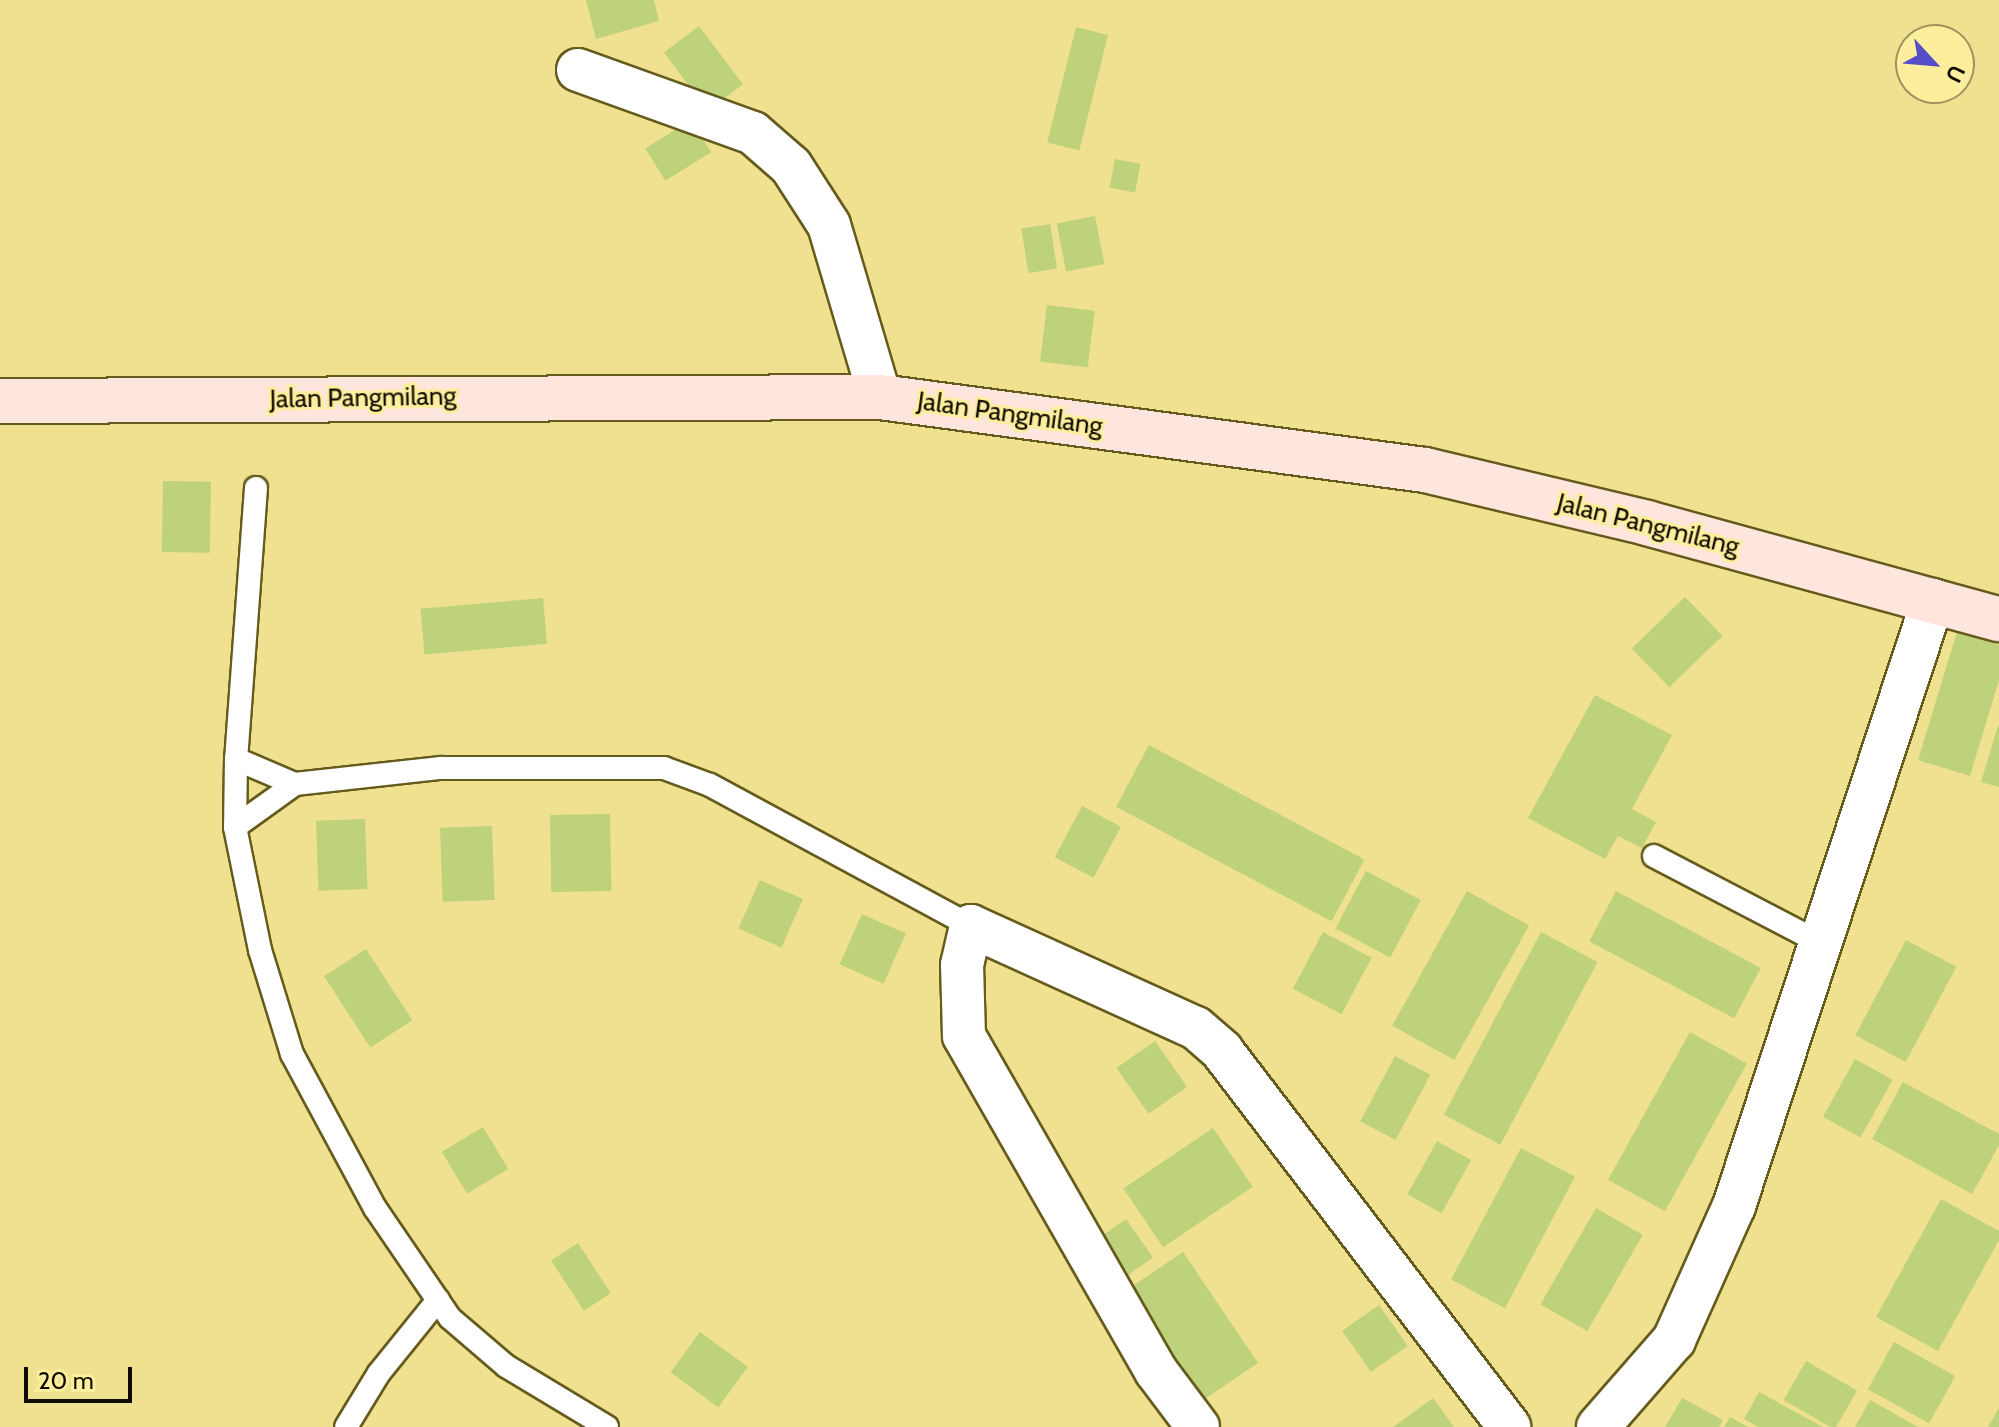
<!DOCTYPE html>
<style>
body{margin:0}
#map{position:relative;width:1999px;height:1427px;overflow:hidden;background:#efe18f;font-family:Cabin,sans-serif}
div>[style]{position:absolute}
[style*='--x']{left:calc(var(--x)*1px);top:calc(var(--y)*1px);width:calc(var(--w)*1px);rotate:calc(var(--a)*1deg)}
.building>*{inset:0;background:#bdd27a;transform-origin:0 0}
.roads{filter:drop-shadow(2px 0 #655b1c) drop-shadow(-2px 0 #655b1c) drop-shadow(0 2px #655b1c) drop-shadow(0 -2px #655b1c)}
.lane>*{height:22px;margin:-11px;padding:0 11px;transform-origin:11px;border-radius:11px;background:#fff}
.street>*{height:42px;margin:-21px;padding:0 21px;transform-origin:21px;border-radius:21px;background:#fff}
.secondary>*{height:44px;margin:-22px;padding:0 22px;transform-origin:22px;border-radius:22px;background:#fee6de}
span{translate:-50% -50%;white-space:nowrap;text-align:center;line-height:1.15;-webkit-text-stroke:6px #fcee9c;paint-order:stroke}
.street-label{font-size:26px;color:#100b00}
.north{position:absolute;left:1895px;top:24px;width:80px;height:80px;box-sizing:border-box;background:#fcee9c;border:2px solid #9e935e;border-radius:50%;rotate:116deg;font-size:22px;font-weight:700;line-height:32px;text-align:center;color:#100b00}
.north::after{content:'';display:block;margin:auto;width:28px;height:36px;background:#544fc6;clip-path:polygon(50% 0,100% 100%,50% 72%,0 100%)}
.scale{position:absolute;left:24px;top:1367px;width:108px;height:36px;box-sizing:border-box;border:4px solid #100b00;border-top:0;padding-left:10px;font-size:24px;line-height:28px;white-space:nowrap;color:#100b00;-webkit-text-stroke:6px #fcee9c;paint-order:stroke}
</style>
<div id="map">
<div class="building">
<i style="clip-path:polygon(586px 0,654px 0,659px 21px,596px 39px)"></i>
<i style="left:699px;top:26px;width:73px;height:44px;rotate:53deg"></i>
<i style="left:1076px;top:27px;width:33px;height:119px;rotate:14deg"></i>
<i style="left:691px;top:120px;width:38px;height:54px;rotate:58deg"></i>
<i style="left:1115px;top:159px;width:26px;height:29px;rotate:11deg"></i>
<i style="left:1095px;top:216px;width:49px;height:39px;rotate:79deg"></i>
<i style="left:1050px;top:224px;width:45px;height:29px;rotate:81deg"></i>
<i style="left:1047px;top:305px;width:48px;height:57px;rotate:7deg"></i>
<i style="left:163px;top:481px;width:48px;height:71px;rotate:1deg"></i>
<i style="left:1685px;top:597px;width:54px;height:74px;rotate:46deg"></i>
<i style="left:543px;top:598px;width:46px;height:123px;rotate:85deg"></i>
<i style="clip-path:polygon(1957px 632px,1999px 645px,1999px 680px,1970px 776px,1918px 760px)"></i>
<i style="clip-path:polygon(1595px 695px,1672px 735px,1632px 809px,1656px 822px,1642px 848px,1618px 836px,1605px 859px,1528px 818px)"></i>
<i style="clip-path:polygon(1998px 726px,1999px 726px,1999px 787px,1981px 782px)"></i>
<i style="left:1149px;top:745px;width:244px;height:70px;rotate:28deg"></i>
<i style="left:1082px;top:806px;width:44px;height:58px;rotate:28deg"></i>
<i style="left:610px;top:814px;width:77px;height:60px;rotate:89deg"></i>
<i style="left:365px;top:819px;width:70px;height:49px;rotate:88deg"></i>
<i style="left:492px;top:826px;width:74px;height:52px;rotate:88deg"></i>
<i style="left:1366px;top:871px;width:62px;height:65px;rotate:28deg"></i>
<i style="left:760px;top:880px;width:47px;height:53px;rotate:24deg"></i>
<i style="left:1467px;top:891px;width:71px;height:154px;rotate:29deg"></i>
<i style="left:1616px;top:891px;width:164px;height:57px;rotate:28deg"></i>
<i style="left:862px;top:914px;width:48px;height:55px;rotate:24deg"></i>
<i style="left:1323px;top:932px;width:55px;height:64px;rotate:28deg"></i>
<i style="left:1541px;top:932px;width:64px;height:207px;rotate:28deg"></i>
<i style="left:1906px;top:940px;width:57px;height:108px;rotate:28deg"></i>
<i style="left:366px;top:949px;width:85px;height:50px;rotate:57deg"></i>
<i style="left:1690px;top:1032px;width:65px;height:169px;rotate:29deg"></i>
<i style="left:1155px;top:1041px;width:56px;height:47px;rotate:55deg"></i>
<i style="left:1395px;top:1056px;width:40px;height:74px;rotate:28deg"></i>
<i style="left:1855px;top:1059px;width:43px;height:66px;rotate:29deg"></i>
<i style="clip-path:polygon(1903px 1082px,1999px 1134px,1999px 1145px,1972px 1194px,1872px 1139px)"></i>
<i style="left:483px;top:1127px;width:49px;height:48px;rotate:59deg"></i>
<i style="left:1213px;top:1128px;width:71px;height:108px;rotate:56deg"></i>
<i style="left:1437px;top:1141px;width:39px;height:61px;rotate:29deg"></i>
<i style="left:1521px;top:1148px;width:61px;height:149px;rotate:28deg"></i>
<i style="clip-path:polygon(1941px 1199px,1999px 1231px,1999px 1240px,1938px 1351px,1876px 1317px)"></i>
<i style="left:1596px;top:1208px;width:54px;height:111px;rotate:30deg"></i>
<i style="left:1126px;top:1219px;width:47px;height:37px;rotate:55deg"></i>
<i style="left:578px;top:1243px;width:60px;height:32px;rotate:57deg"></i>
<i style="left:1183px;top:1252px;width:134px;height:69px;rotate:56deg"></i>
<i style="left:1379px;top:1305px;width:50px;height:45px;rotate:55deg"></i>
<i style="left:700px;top:1332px;width:59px;height:50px;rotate:36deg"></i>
<i style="left:1894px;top:1342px;width:70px;height:54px;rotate:29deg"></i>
<i style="left:1806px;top:1361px;width:59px;height:45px;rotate:30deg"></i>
<i style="clip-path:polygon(1759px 1392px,1823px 1427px,1758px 1427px,1744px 1419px)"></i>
<i style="clip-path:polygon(1433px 1398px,1454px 1427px,1393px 1427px)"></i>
<i style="clip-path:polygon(1682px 1398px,1723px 1420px,1719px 1427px,1665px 1427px)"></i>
<i style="clip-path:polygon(1870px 1400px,1918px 1427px,1855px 1427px)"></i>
<i style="clip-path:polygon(1999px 1408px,1999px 1427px,1988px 1427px)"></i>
<i style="clip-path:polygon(1730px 1417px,1748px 1427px,1724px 1427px)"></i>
</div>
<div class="roads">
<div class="lane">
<i style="--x:256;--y:488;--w:272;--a:94.2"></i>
<i style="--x:236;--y:759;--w:64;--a:23"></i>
<i style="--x:236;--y:759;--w:68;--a:90.8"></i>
<i style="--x:235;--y:827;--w:126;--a:78.5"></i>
<i style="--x:260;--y:950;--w:109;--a:72.9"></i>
<i style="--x:292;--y:1054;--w:175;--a:61.7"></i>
<i style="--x:375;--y:1208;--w:133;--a:55.7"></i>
<i style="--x:450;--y:1318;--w:74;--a:40.6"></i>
<i style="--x:506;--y:1366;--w:118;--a:31.1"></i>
<i style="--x:235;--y:827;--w:74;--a:-35.6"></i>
<i style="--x:295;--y:784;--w:147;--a:-6.3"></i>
<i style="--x:441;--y:768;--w:223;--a:0"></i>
<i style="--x:664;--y:768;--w:49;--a:20.3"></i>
<i style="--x:710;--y:785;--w:297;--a:28.4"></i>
<i style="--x:1654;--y:856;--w:190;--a:27.6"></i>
<i style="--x:346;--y:1427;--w:63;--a:-58.6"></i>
<i style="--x:379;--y:1373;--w:94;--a:-51.1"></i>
</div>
<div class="street">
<i style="--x:578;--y:70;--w:186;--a:19.8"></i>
<i style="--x:753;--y:133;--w:50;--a:41"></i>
<i style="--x:791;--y:166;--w:70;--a:57.2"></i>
<i style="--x:829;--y:225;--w:179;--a:73.5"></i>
<i style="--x:1198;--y:1427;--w:70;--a:-126.9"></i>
<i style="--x:1156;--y:1371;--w:386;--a:-119.8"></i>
<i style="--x:964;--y:1036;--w:71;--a:-91.6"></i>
<i style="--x:962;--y:965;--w:40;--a:-77"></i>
<i style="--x:971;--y:926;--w:247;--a:24.4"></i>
<i style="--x:1196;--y:1028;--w:35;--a:41"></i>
<i style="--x:1222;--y:1051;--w:473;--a:52.6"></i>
<i style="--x:1598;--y:1427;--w:116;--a:-48.9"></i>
<i style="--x:1674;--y:1340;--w:147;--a:-65.9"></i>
<i style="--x:1734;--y:1206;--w:638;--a:-71.82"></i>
</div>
<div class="secondary">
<i style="--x:0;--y:401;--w:880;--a:-0.26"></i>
<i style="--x:880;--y:397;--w:550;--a:7.63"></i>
<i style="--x:1425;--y:470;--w:228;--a:13.4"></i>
<i style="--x:1647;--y:523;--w:365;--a:15.3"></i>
</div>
</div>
<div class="street-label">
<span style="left:363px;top:398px;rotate:-1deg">Jalan Pangmilang</span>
<span style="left:1010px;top:414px;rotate:8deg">Jalan Pangmilang</span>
<span style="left:1648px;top:525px;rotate:14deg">Jalan Pangmilang</span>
</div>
<div class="north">U</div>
<div class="scale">20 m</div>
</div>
